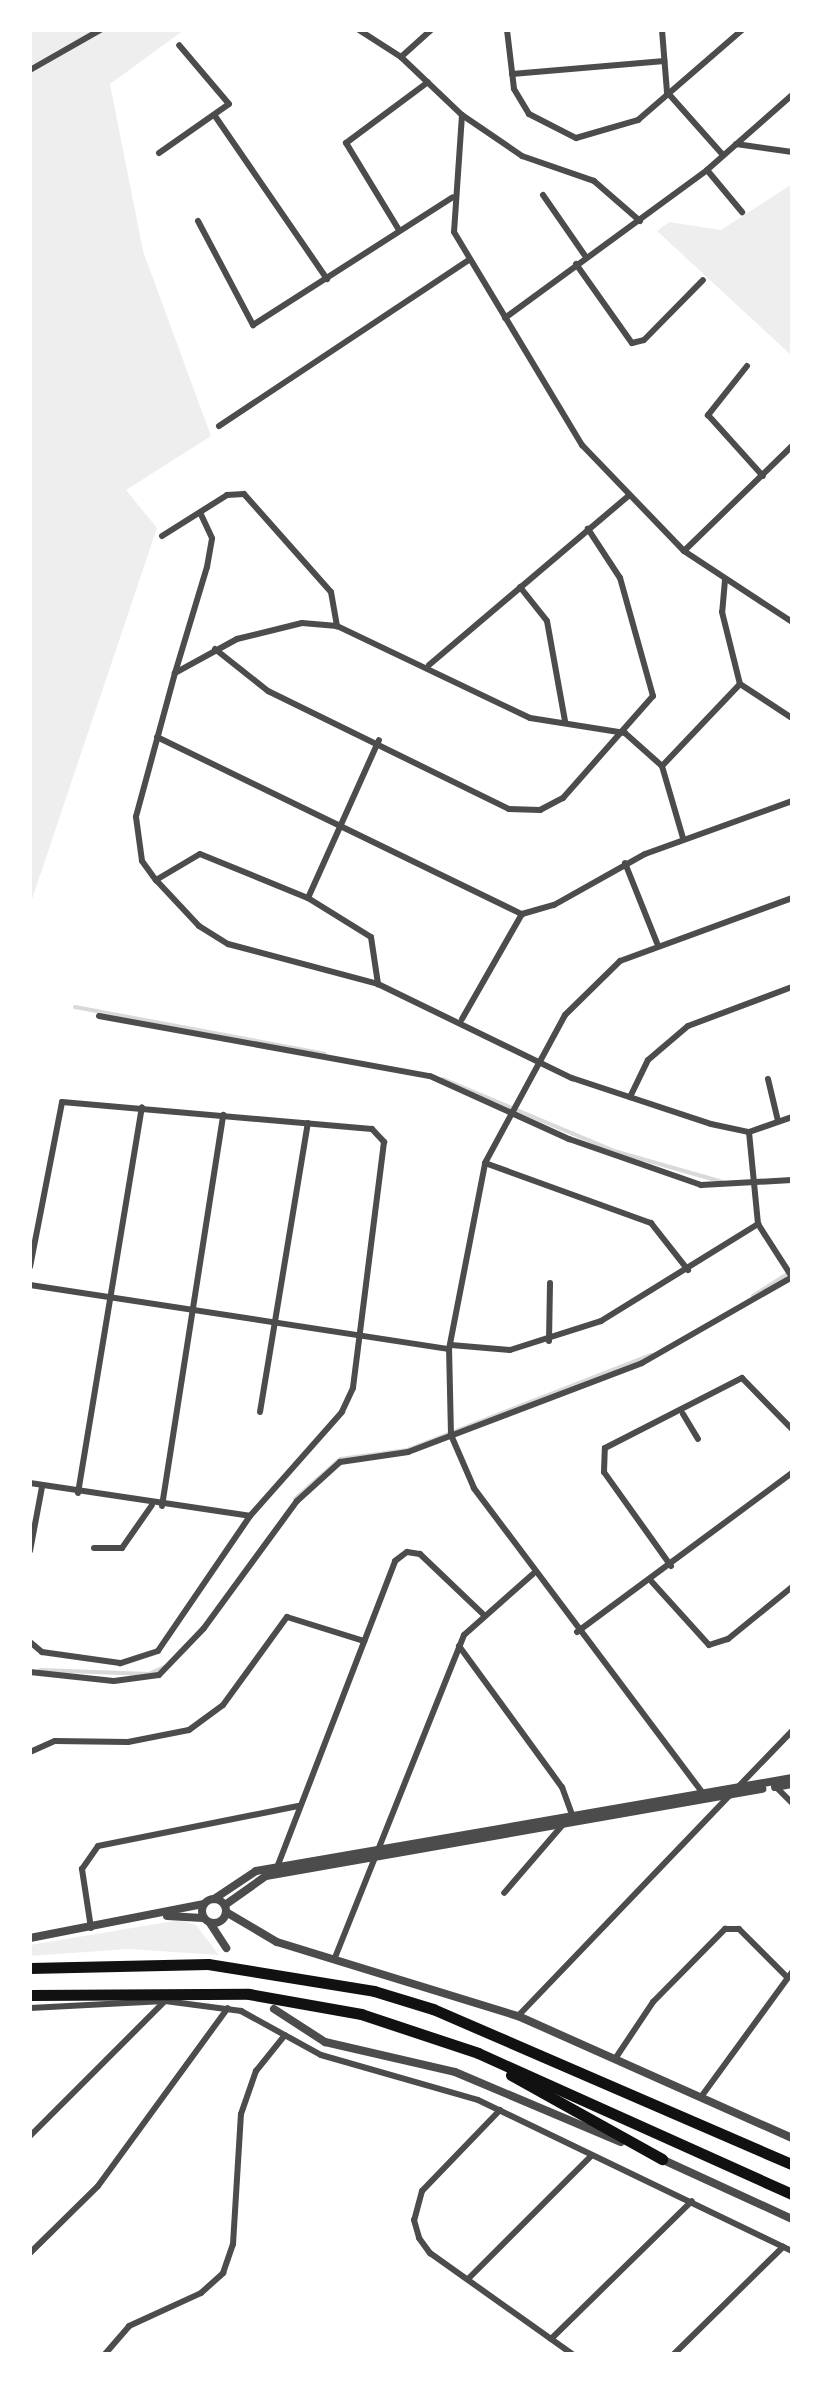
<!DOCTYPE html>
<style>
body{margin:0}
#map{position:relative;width:822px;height:2384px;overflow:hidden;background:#fff;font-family:Helvetica,sans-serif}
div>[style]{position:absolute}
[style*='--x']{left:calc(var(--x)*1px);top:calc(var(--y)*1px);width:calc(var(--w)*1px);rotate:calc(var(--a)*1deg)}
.green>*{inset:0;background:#eee}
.stream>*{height:4px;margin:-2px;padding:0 2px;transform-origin:2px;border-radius:2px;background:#d9d9d9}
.minor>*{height:6px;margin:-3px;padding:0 3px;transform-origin:3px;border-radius:3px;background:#4c4c4c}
.tertiary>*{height:8px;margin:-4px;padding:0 4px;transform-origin:4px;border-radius:4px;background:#4c4c4c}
.tertiary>.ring{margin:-4px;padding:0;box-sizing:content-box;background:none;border:8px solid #4c4c4c;border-radius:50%}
.motorway>*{height:11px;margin:-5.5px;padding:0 5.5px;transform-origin:5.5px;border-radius:5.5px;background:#111}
span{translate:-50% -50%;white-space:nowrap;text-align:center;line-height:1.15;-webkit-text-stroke:6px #fff;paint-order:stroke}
.frame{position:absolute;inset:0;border:32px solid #fff;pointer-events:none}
</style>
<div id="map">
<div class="green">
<i style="clip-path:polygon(30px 30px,184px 30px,110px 84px,143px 251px,211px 436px,126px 490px,157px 528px,30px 905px)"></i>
<i style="clip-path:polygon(792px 184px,792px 356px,657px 231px,669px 222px,721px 230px)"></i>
<i style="clip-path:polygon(180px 1920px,196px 1925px,219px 1955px,128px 1949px,30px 1956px,30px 1945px)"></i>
</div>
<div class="stream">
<i style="--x:75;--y:1007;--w:254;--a:10.6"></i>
<i style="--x:443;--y:1079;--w:186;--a:22.8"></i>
<i style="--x:614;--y:1151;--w:113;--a:15.9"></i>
<i style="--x:753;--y:1296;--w:46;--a:-32.7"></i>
<i style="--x:295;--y:1499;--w:60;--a:-41.6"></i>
<i style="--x:340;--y:1459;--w:68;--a:-7.7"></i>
<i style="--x:407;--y:1450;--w:262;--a:-21.3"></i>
<i style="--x:40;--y:1670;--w:109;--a:2.1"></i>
<i style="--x:149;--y:1674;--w:19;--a:-25"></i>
</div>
<div class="minor">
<i style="--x:359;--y:30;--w:50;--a:32.7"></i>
<i style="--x:401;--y:57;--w:84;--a:43.6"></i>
<i style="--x:462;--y:115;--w:117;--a:93.9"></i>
<i style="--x:454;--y:232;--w:249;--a:59"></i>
<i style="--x:582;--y:445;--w:147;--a:46.1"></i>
<i style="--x:684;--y:551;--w:129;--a:33.3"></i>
<i style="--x:507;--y:30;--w:59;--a:83.2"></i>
<i style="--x:514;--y:89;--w:29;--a:59"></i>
<i style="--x:529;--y:114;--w:53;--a:27.1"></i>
<i style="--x:576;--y:138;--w:65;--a:-16.2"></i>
<i style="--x:638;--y:120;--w:138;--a:-40.9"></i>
<i style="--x:662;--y:30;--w:62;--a:85.4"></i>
<i style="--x:667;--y:92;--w:83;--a:48.4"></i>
<i style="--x:401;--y:57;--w:40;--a:-42"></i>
<i style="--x:30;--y:70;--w:81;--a:-29.7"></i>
<i style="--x:512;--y:74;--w:153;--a:-4.9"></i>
<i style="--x:462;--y:115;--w:73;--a:34.3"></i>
<i style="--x:522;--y:156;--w:76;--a:19.1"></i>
<i style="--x:594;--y:181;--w:61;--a:41"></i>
<i style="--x:215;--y:116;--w:198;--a:55.5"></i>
<i style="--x:736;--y:144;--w:57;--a:8.1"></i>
<i style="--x:159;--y:153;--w:85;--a:-35"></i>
<i style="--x:229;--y:104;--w:77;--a:-130.3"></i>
<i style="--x:707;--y:170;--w:55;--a:50.2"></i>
<i style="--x:543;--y:195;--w:75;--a:55.3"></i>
<i style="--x:198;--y:221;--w:118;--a:62.1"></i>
<i style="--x:253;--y:325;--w:237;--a:-32.6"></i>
<i style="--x:399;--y:230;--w:102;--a:-121.3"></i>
<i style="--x:346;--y:143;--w:102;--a:-36.6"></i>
<i style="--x:576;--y:264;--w:97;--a:54.7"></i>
<i style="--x:632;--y:343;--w:12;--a:-14"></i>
<i style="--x:644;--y:340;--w:84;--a:-45.5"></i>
<i style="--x:505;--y:318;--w:250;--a:-36.2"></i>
<i style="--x:707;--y:170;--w:113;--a:-41.4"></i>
<i style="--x:747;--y:366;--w:63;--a:128.5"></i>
<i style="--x:708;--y:415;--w:82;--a:48"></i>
<i style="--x:219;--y:426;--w:298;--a:-33.6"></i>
<i style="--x:162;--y:536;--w:77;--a:-32.2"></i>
<i style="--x:227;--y:495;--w:17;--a:-3"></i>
<i style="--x:244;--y:494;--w:131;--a:48.4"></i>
<i style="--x:331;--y:592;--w:35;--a:80"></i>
<i style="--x:684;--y:551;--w:151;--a:-44.2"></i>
<i style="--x:725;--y:580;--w:32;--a:95"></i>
<i style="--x:722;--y:612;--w:74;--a:76"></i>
<i style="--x:740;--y:684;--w:62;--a:33.2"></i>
<i style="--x:520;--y:587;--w:43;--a:51.5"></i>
<i style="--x:547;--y:621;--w:102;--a:79.8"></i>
<i style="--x:215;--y:649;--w:68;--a:38.4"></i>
<i style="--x:268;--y:691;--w:268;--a:26.1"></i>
<i style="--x:509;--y:809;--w:31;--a:2"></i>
<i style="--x:540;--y:810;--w:26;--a:-28"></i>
<i style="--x:563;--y:798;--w:136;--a:-48.6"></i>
<i style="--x:653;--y:696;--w:123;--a:-105.6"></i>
<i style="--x:620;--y:578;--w:59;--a:-123.1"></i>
<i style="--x:429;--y:665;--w:261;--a:-40.3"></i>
<i style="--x:175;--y:673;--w:111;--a:-73.2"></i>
<i style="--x:207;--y:567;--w:29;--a:-80"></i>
<i style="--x:212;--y:538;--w:26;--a:-115"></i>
<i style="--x:157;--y:737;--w:406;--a:25.9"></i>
<i style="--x:662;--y:766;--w:113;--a:-46.4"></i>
<i style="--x:683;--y:838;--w:75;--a:-106.3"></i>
<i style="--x:662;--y:766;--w:50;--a:-138.3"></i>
<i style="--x:625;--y:733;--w:96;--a:-171"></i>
<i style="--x:530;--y:718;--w:214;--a:-154.5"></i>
<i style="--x:337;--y:626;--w:35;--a:-175"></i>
<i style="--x:302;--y:623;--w:67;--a:166.2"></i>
<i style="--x:237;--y:639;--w:71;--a:151.3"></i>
<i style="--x:175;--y:673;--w:149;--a:105.2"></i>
<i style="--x:136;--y:817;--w:44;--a:82.2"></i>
<i style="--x:142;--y:861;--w:24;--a:54"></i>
<i style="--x:156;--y:880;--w:63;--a:46.9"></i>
<i style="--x:199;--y:926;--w:34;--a:32"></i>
<i style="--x:228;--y:944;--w:155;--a:14.9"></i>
<i style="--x:378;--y:984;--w:216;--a:25.9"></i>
<i style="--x:572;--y:1078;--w:146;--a:18.3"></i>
<i style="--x:711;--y:1124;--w:39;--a:12"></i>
<i style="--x:749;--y:1132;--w:46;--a:-19.2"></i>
<i style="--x:625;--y:863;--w:86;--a:68.2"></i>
<i style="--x:156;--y:880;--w:51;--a:-30.6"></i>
<i style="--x:200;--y:854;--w:117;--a:22.2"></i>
<i style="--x:308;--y:898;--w:74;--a:31.8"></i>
<i style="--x:371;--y:937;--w:48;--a:81.5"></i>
<i style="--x:308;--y:898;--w:173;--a:-65.8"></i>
<i style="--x:99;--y:1016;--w:336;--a:10.3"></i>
<i style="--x:430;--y:1076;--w:153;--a:24.4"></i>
<i style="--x:569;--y:1139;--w:140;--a:19.2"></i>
<i style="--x:701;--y:1185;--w:91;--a:-3.1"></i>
<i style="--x:462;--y:1019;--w:121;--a:-60.3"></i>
<i style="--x:522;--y:914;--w:33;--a:-16"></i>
<i style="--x:554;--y:905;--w:104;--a:-29.3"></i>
<i style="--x:645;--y:854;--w:156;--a:-19.8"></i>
<i style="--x:768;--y:1079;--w:43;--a:76.6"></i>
<i style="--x:630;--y:1097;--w:41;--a:-64.1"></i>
<i style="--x:648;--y:1060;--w:52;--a:-40.4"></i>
<i style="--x:688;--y:1026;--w:111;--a:-20.6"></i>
<i style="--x:749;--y:1132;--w:92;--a:84.4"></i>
<i style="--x:758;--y:1224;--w:63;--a:57.3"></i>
<i style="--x:485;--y:1163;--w:177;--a:19.9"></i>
<i style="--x:651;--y:1223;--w:60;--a:51.8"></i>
<i style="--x:30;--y:1267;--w:168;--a:-79"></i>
<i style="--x:62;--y:1102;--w:311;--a:5"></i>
<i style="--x:372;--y:1129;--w:18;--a:47"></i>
<i style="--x:384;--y:1142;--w:248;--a:97.2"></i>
<i style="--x:353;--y:1388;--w:26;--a:115"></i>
<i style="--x:342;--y:1412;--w:139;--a:131.5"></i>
<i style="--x:250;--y:1516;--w:163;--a:124.3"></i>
<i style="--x:158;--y:1651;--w:40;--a:162"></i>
<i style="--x:120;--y:1663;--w:79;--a:-172"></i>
<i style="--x:42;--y:1652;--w:16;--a:-140"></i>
<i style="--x:30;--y:1285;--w:424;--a:8.7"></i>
<i style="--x:549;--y:1341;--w:58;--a:-89"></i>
<i style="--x:451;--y:1345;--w:59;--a:4.8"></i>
<i style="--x:510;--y:1350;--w:96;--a:-17.7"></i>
<i style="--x:601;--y:1321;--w:185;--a:-31.7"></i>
<i style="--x:260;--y:1412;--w:293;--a:-80.6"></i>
<i style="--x:683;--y:1414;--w:29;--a:59"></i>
<i style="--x:30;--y:1483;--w:222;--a:8.5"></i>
<i style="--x:78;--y:1493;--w:391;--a:-80.6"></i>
<i style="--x:162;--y:1506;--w:396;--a:-81.1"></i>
<i style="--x:94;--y:1548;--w:28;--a:0"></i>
<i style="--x:122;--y:1548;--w:52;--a:-55.1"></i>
<i style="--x:30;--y:1551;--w:65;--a:-79.4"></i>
<i style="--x:671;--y:1566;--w:115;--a:-125.5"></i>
<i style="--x:604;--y:1472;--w:24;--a:-88"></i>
<i style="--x:605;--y:1448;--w:154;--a:-27.1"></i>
<i style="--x:742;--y:1378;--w:71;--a:45.6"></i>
<i style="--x:652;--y:1582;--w:85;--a:47.9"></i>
<i style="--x:709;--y:1645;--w:20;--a:-18"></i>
<i style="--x:728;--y:1639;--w:82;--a:-39.1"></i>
<i style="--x:577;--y:1632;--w:267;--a:-36.5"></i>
<i style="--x:459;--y:1646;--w:175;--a:53.9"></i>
<i style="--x:562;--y:1787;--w:29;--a:70"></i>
<i style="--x:572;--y:1814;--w:104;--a:130.7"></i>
<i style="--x:30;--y:1672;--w:84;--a:6.1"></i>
<i style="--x:114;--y:1681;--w:45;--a:-7.6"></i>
<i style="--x:159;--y:1675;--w:65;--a:-46.2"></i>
<i style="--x:204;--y:1628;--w:157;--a:-53.8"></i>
<i style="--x:297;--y:1501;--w:58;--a:-42.2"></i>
<i style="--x:340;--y:1462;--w:69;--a:-8.4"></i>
<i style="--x:408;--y:1452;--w:250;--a:-20.8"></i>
<i style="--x:642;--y:1363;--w:173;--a:-29.8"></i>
<i style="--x:30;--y:1752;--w:27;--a:-24"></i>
<i style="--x:55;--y:1741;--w:73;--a:0.8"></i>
<i style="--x:128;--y:1742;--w:62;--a:-11.1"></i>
<i style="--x:189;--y:1730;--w:42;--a:-36.3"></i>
<i style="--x:223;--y:1705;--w:109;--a:-54"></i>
<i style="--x:287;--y:1617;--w:81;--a:17.3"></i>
<i style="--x:775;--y:1786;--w:24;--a:45"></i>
<i style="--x:737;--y:1788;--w:79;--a:-46"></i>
<i style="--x:705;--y:1796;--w:385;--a:-126.9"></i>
<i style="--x:474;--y:1488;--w:58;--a:-113.5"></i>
<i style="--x:451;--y:1435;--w:86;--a:-91.3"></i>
<i style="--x:449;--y:1349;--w:189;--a:-79"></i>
<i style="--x:485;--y:1163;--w:168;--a:-61.6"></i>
<i style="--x:565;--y:1015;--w:77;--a:-44.5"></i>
<i style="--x:620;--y:961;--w:183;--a:-20.1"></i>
<i style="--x:276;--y:1870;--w:331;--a:-68.9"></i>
<i style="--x:395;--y:1561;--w:15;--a:-37"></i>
<i style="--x:407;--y:1552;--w:13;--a:9"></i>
<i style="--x:420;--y:1554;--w:86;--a:43.6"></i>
<i style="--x:91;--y:1928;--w:60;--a:-98.7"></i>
<i style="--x:82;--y:1869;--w:28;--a:-55"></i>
<i style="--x:98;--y:1846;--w:204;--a:-11.3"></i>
<i style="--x:334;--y:1960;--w:350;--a:-68.2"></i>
<i style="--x:464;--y:1635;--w:92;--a:-41.5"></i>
<i style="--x:30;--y:2008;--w:135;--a:-3"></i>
<i style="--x:165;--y:2001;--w:77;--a:7.5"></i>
<i style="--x:241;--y:2011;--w:91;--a:28.8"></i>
<i style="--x:321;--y:2055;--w:163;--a:16"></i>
<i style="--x:478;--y:2100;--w:348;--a:25.7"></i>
<i style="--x:518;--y:2016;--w:305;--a:-46.2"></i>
<i style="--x:615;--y:2059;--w:69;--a:-56.3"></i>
<i style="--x:653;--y:2002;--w:103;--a:-45.4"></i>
<i style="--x:725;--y:1929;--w:14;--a:0"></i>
<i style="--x:739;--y:1929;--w:68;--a:45"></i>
<i style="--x:701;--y:2097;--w:155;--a:-53.9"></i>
<i style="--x:500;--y:2110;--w:112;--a:133.9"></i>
<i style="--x:422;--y:2191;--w:30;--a:105"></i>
<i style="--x:414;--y:2220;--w:19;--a:74"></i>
<i style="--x:419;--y:2238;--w:19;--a:54"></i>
<i style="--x:430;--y:2253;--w:174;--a:35.4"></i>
<i style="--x:30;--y:2136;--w:191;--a:-45"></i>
<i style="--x:30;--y:2253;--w:95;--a:-44.6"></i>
<i style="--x:98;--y:2186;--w:220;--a:-53.9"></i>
<i style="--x:468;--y:2279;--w:175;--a:-45"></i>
<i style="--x:551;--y:2339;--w:197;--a:-44.4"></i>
<i style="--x:105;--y:2354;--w:37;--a:-49"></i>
<i style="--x:129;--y:2326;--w:79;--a:-24.6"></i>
<i style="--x:201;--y:2293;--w:30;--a:-42"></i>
<i style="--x:223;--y:2273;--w:31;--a:-71"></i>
<i style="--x:233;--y:2244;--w:130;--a:-86.5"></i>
<i style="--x:241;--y:2114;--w:46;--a:-70.8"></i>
<i style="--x:256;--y:2071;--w:46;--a:-51.1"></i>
<i style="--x:674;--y:2354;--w:153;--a:-44.5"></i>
</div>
<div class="tertiary">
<i style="--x:775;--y:1787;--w:17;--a:-10"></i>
<i class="ring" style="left:202px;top:1899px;width:16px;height:16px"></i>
<i style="--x:214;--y:1899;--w:50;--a:-33.7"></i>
<i style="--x:256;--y:1871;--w:544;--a:-9.84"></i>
<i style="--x:225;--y:1905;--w:50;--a:-35.3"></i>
<i style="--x:266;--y:1876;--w:504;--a:-9.95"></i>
<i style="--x:226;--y:1912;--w:59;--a:30.5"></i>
<i style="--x:277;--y:1942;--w:252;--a:17.1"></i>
<i style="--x:518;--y:2016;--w:300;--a:24"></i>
<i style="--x:167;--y:1916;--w:36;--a:3"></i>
<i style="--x:210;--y:1923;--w:30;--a:57"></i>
<i style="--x:30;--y:1938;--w:176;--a:-11.1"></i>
<i style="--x:274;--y:2009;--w:61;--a:32.9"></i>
<i style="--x:325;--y:2042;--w:133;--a:13"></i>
<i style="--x:455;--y:2072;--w:180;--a:22.9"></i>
<i style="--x:659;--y:2158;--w:146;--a:24.6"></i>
</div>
<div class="motorway">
<i style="--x:30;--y:1968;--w:178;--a:-1.3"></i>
<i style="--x:208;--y:1964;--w:168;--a:9.2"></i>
<i style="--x:374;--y:1991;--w:62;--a:17"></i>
<i style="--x:433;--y:2009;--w:391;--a:23.4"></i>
<i style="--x:30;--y:1995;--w:219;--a:-0.3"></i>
<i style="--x:249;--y:1994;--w:114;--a:10.1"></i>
<i style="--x:361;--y:2014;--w:123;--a:18.4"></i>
<i style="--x:478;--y:2053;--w:344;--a:24.2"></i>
<i style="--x:511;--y:2075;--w:173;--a:29.1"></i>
</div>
<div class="frame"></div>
</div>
